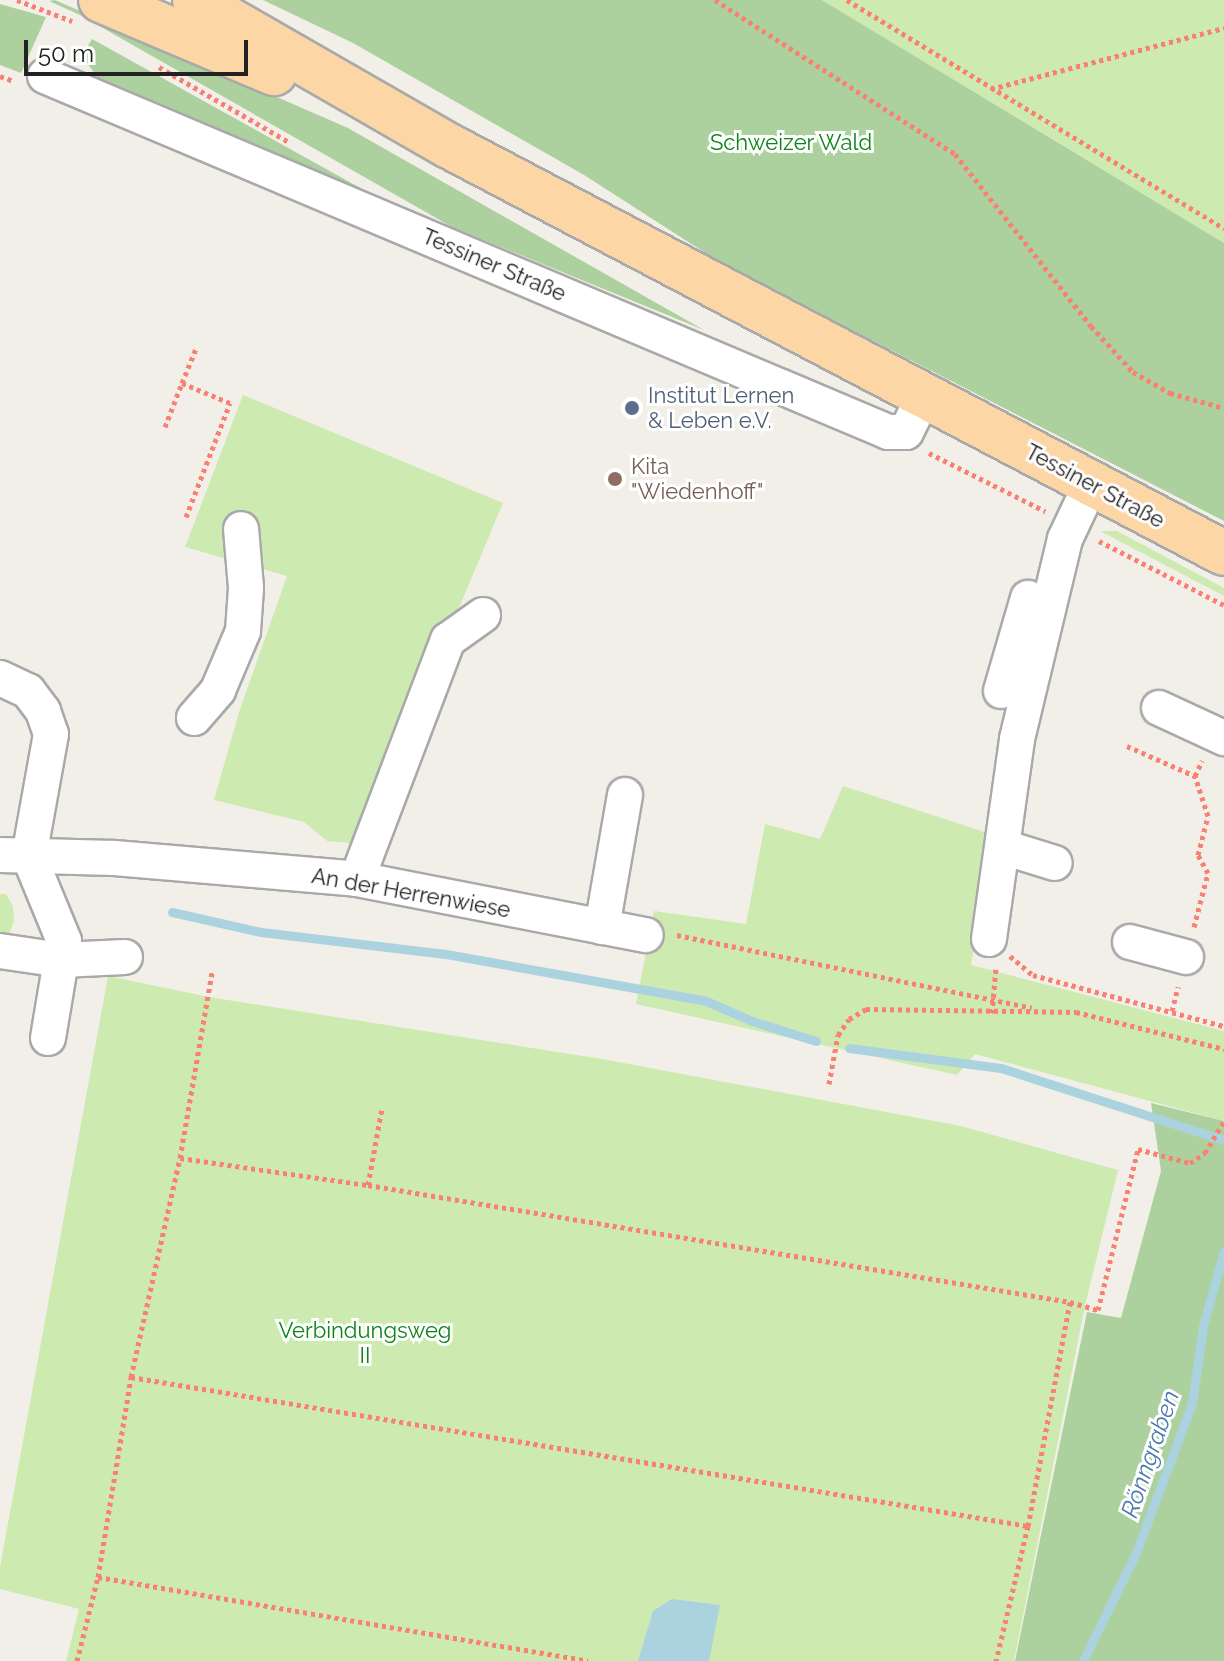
<!DOCTYPE html>
<meta charset="utf-8">
<style>
body{margin:0}
#map{position:relative;width:1224px;height:1661px;overflow:hidden;background:#f2efe9;font-family:Raleway,sans-serif}
div>[style]{position:absolute}
[style*='--x']{left:calc(var(--x)*1px);top:calc(var(--y)*1px);width:calc(var(--w)*1px);rotate:calc(var(--a)*1deg)}
.grass>*{inset:0;background:#cdebb0}
.forest>*{inset:0;background:#add19e}
.water>*{inset:0;background:#aad3df}
.stream>*{height:9px;margin:-4.5px;padding:0 4.5px;transform-origin:4.5px;border-radius:4.5px;background:#aad3df}
.path>*{height:5px;margin-top:-2.5px;transform-origin:0;background:repeating-linear-gradient(90deg,#fa8072 0 4px,transparent 0 8px)}
.roads{filter:drop-shadow(2px 0 #a9a9a9) drop-shadow(-2px 0 #a9a9a9) drop-shadow(0 2px #a9a9a9) drop-shadow(0 -2px #a9a9a9)}
.minor>*{height:34px;margin:-17px;padding:0 17px;transform-origin:17px;border-radius:17px;background:#fff}
.major>*{height:44px;margin:-22px;padding:0 22px;transform-origin:22px;border-radius:22px;background:#fcd6a4}
.dots>*{width:22px;height:22px;translate:-50% -50%;box-sizing:border-box;border:4px solid #fff;border-radius:50%}
span{translate:-50% -50%;white-space:nowrap;text-align:center;line-height:1.15;-webkit-text-stroke:6px #fff;paint-order:stroke}
.park-label{font-size:22px;color:#0c8416}
.street-label{font-size:22px;color:#222}
.service-label{font-size:22px;color:#4e5e75}
.left{translate:0 -50%;text-align:left}
.education-label{font-size:22px;color:#785e54}
.water-label{font-size:24px;color:#4a7aab;font-style:italic}
.scale{position:absolute;left:24px;top:40px;width:224px;height:36px;box-sizing:border-box;border:4px solid #222;border-top:0;padding-left:10px;font-size:24px;line-height:28px;white-space:nowrap;color:#222;-webkit-text-stroke:6px #fff;paint-order:stroke}
</style>
<div id="map">
<div class="grass">
<i style="clip-path:polygon(822px 0,1224px 0,1224px 243px)"></i>
<i style="clip-path:polygon(243px 395px,503px 503px,360px 844px,327px 841px,304px 822px,214px 800px,239px 712px,287px 576px,185px 547px)"></i>
<i style="clip-path:polygon(1100px 531px,1117px 531px,1224px 588px,1224px 596px)"></i>
<i style="clip-path:polygon(843px 786px,994px 835px,971px 965px,1224px 1031px,1224px 1121px,975px 1054px,957px 1075px,636px 1004px,654px 911px,746px 924px,765px 824px,820px 839px)"></i>
<i style="clip-path:polygon(0 894px,6px 894px,13px 906px,14px 921px,9px 935px,0 934px)"></i>
<i style="clip-path:polygon(108px 976px,209px 997px,602px 1059px,961px 1126px,1118px 1170px,1085px 1306px,1014px 1661px,66px 1661px,79px 1609px,0 1589px,0 1567px)"></i>
</div>
<div class="forest">
<i style="clip-path:polygon(55px 0,348px 128px,704px 330px,452px 227px,80px 15px,49px 1px)"></i>
<i style="clip-path:polygon(263px 0,822px 0,1224px 243px,1224px 521px,721px 263px,584px 175px,353px 43px)"></i>
<i style="clip-path:polygon(0 4px,46px 17px,21px 73px,0 65px)"></i>
<i style="clip-path:polygon(92px 39px,391px 205px,100px 81px,82px 56px)"></i>
<i style="clip-path:polygon(1151px 1103px,1224px 1121px,1224px 1661px,1015px 1661px,1087px 1312px,1121px 1318px,1161px 1171px)"></i>
</div>
<div class="water">
<i style="clip-path:polygon(672px 1599px,720px 1605px,709px 1661px,638px 1661px,653px 1611px)"></i>
</div>
<div class="stream">
<i style="--x:172;--y:912;--w:91;--a:12.7"></i>
<i style="--x:261;--y:932;--w:186;--a:6.8"></i>
<i style="--x:446;--y:954;--w:264;--a:10.2"></i>
<i style="--x:706;--y:1001;--w:50;--a:23.5"></i>
<i style="--x:752;--y:1021;--w:67;--a:17.4"></i>
<i style="--x:849;--y:1048;--w:153;--a:7.5"></i>
<i style="--x:1001;--y:1068;--w:234;--a:17.9"></i>
<i style="--x:1083;--y:1661;--w:118;--a:-63.9"></i>
<i style="--x:1135;--y:1555;--w:162;--a:-69.4"></i>
<i style="--x:1192;--y:1403;--w:78;--a:-81.9"></i>
<i style="--x:1203;--y:1326;--w:78;--a:-74.4"></i>
</div>
<div class="path">
<i style="--x:17;--y:0;--w:59;--a:20.9"></i>
<i style="--x:715;--y:0;--w:285;--a:32.7"></i>
<i style="--x:955;--y:154;--w:219;--a:51.7"></i>
<i style="--x:1091;--y:326;--w:62;--a:47.6"></i>
<i style="--x:1133;--y:372;--w:43;--a:29.6"></i>
<i style="--x:1170;--y:393;--w:56;--a:15.5"></i>
<i style="--x:847;--y:0;--w:441;--a:31.2"></i>
<i style="--x:159;--y:67;--w:150;--a:30"></i>
<i style="--x:0;--y:76;--w:15;--a:20"></i>
<i style="--x:991;--y:89;--w:241;--a:-14.7"></i>
<i style="--x:165;--y:427;--w:47;--a:-68.9"></i>
<i style="--x:929;--y:453;--w:130;--a:26.6"></i>
<i style="--x:186;--y:517;--w:122;--a:-68.9"></i>
<i style="--x:230;--y:403;--w:52;--a:-157.4"></i>
<i style="--x:182;--y:383;--w:37;--a:-68"></i>
<i style="--x:1099;--y:541;--w:140;--a:27.1"></i>
<i style="--x:1127;--y:746;--w:74;--a:23.8"></i>
<i style="--x:1195;--y:776;--w:17;--a:-65"></i>
<i style="--x:1194;--y:927;--w:56;--a:-75.5"></i>
<i style="--x:1208;--y:873;--w:21;--a:-119"></i>
<i style="--x:1198;--y:855;--w:40;--a:-75.6"></i>
<i style="--x:1208;--y:816;--w:42;--a:-108"></i>
<i style="--x:677;--y:935;--w:362;--a:11.6"></i>
<i style="--x:1010;--y:956;--w:30;--a:40"></i>
<i style="--x:1033;--y:975;--w:198;--a:15"></i>
<i style="--x:1172;--y:1011;--w:25;--a:-76"></i>
<i style="--x:992;--y:1013;--w:46;--a:-85"></i>
<i style="--x:829;--y:1084;--w:50;--a:-79.6"></i>
<i style="--x:838;--y:1035;--w:19;--a:-55"></i>
<i style="--x:849;--y:1019;--w:20;--a:-30"></i>
<i style="--x:866;--y:1009;--w:210;--a:0.8"></i>
<i style="--x:1076;--y:1012;--w:153;--a:14"></i>
<i style="--x:180;--y:1158;--w:190;--a:8.2"></i>
<i style="--x:368;--y:1185;--w:712;--a:9.46"></i>
<i style="--x:1070;--y:1302;--w:228;--a:100.6"></i>
<i style="--x:1028;--y:1526;--w:139;--a:103.3"></i>
<i style="--x:368;--y:1185;--w:78;--a:-79.7"></i>
<i style="--x:1070;--y:1302;--w:29;--a:16"></i>
<i style="--x:1098;--y:1310;--w:166;--a:-76"></i>
<i style="--x:1138;--y:1149;--w:54;--a:15.1"></i>
<i style="--x:1190;--y:1163;--w:18;--a:-34"></i>
<i style="--x:1205;--y:1153;--w:37;--a:-59"></i>
<i style="--x:131;--y:1377;--w:909;--a:9.43"></i>
<i style="--x:98;--y:1577;--w:497;--a:9.7"></i>
<i style="--x:77;--y:1661;--w:87;--a:-76"></i>
<i style="--x:98;--y:1577;--w:203;--a:-80.6"></i>
<i style="--x:131;--y:1377;--w:224;--a:-77.4"></i>
<i style="--x:180;--y:1158;--w:189;--a:-80.2"></i>
</div>
<div class="roads">
<div class="minor">
<i style="--x:45;--y:76;--w:915;--a:22.89"></i>
<i style="--x:888;--y:432;--w:18;--a:0"></i>
<i style="--x:906;--y:432;--w:40;--a:-63.4"></i>
<i style="--x:0;--y:678;--w:31;--a:25"></i>
<i style="--x:28;--y:691;--w:25;--a:53"></i>
<i style="--x:43;--y:711;--w:24;--a:71"></i>
<i style="--x:51;--y:734;--w:124;--a:100.2"></i>
<i style="--x:29;--y:856;--w:92;--a:67.6"></i>
<i style="--x:64;--y:941;--w:19;--a:99"></i>
<i style="--x:61;--y:960;--w:62;--a:-171.6"></i>
<i style="--x:1001;--y:691;--w:97;--a:-73.8"></i>
<i style="--x:1159;--y:708;--w:72;--a:24.8"></i>
<i style="--x:194;--y:718;--w:37;--a:-49"></i>
<i style="--x:218;--y:690;--w:64;--a:-67"></i>
<i style="--x:243;--y:631;--w:43;--a:-86"></i>
<i style="--x:246;--y:588;--w:59;--a:-94.8"></i>
<i style="--x:1003;--y:847;--w:54;--a:17.1"></i>
<i style="--x:0;--y:855;--w:114;--a:1.5"></i>
<i style="--x:114;--y:858;--w:244;--a:4.9"></i>
<i style="--x:357;--y:879;--w:294;--a:11"></i>
<i style="--x:357;--y:879;--w:256;--a:-69.2"></i>
<i style="--x:448;--y:640;--w:43;--a:-35.5"></i>
<i style="--x:602;--y:927;--w:134;--a:-80.1"></i>
<i style="--x:989;--y:939;--w:202;--a:-82"></i>
<i style="--x:1017;--y:739;--w:206;--a:-76.5"></i>
<i style="--x:1065;--y:539;--w:61;--a:-64.7"></i>
<i style="--x:1130;--y:942;--w:58;--a:15"></i>
<i style="--x:48;--y:1038;--w:79;--a:-80.5"></i>
<i style="--x:61;--y:960;--w:64;--a:-2.7"></i>
</div>
<div class="major">
<i style="--x:101;--y:0;--w:188;--a:22.9"></i>
<i style="--x:195;--y:0;--w:293;--a:29.9"></i>
<i style="--x:449;--y:146;--w:875;--a:27.71"></i>
</div>
</div>
<div class="dots">
<i style="left:632px;top:408px;background:#5c6f8a"></i>
<i style="left:615px;top:479px;background:#8d6e63"></i>
</div>
<div class="park-label">
<span style="left:791px;top:143px">Schweizer Wald</span>
<span style="left:365px;top:1343px">Verbindungsweg<br>II</span>
</div>
<div class="street-label">
<span style="left:494px;top:265px;rotate:23deg">Tessiner Straße</span>
<span style="left:1095px;top:486px;rotate:28deg">Tessiner Straße</span>
<span style="left:411px;top:893px;rotate:10deg">An der Herrenwiese</span>
</div>
<div class="service-label">
<span class="left" style="left:648px;top:408px">Institut Lernen<br>&amp; Leben e.V.</span>
</div>
<div class="education-label">
<span class="left" style="left:631px;top:479px">Kita<br>"Wiedenhoff"</span>
</div>
<div class="water-label">
<span style="left:1150px;top:1454px;rotate:-71deg">Rönngraben</span>
</div>
<div class="scale">50 m</div>
</div>
